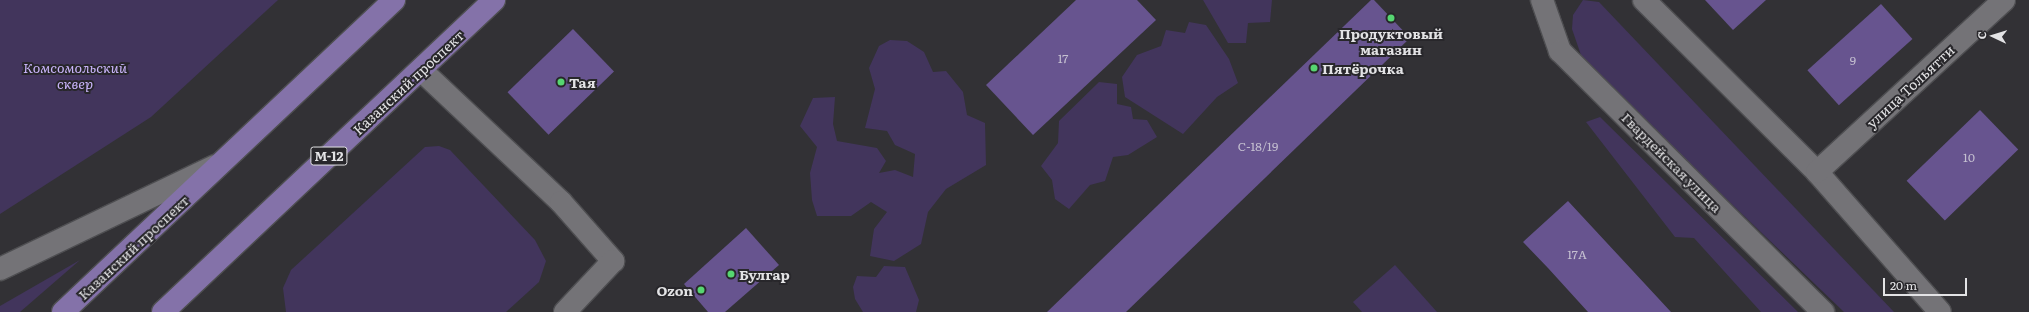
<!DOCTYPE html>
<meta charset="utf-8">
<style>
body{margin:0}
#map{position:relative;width:2029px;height:312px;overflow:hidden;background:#323135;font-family:Literata,serif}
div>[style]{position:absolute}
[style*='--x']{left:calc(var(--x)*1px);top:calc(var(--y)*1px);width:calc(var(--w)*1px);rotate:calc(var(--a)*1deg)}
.green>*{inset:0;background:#42355c}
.building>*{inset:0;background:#67548f;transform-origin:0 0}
.roads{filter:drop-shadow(1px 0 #4e4e51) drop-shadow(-1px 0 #4e4e51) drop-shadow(0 1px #4e4e51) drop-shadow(0 -1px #4e4e51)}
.minor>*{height:22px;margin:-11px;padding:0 11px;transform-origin:11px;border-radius:11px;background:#747377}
.tertiary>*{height:22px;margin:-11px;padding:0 11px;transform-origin:11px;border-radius:11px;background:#747377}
.primary>*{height:22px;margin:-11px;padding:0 11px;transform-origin:11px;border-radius:11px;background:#8472a9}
.dots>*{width:11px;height:11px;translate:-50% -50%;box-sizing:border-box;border:2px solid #28272b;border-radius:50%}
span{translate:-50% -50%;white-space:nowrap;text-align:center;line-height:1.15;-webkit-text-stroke:4px #28272b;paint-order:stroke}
.number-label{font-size:12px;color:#c4bfd0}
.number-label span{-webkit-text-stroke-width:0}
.shield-label span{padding:1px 3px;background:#28272b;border:1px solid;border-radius:3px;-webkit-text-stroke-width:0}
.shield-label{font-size:13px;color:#e3e3e5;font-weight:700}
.poi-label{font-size:14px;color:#e3e3e5;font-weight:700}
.left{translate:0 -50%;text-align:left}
.right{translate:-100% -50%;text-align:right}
.park-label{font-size:14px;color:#c9b4fa;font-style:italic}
.street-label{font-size:14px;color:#e3e3e5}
.north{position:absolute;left:1973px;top:16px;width:40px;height:40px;-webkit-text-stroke:3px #28272b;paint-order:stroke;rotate:274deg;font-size:11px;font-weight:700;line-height:16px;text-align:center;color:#e3e3e5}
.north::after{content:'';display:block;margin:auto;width:14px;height:18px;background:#e3e3e5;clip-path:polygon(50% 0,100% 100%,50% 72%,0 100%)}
.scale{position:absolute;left:1883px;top:278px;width:84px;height:18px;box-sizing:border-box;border:2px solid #e3e3e5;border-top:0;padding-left:5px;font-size:12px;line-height:14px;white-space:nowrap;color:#e3e3e5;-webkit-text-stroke:3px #28272b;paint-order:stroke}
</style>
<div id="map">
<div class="green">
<i style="clip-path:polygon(0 0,278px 0,151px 117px,0 214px)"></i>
<i style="clip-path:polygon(1203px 0,1272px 0,1270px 22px,1248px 23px,1246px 43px,1228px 43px)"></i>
<i style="clip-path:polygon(1583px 0,1599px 2px,1894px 312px,1844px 312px,1583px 61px,1572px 29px,1573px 15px)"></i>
<i style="clip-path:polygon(1189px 22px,1206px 25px,1229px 59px,1238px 83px,1217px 97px,1183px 134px,1125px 97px,1122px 77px,1137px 55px,1161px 46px,1166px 30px,1185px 33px)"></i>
<i style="clip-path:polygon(890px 40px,907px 41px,924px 52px,933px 72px,946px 71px,963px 92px,967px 115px,985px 123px,986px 165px,946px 189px,928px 212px,921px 244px,894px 261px,870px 256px,874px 229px,887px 212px,871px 202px,851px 216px,817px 216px,812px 200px,810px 173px,817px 147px,800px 126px,813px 98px,835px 97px,833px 124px,837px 141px,877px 148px,886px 161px,879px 173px,895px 170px,913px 177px,915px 154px,895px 145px,887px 131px,865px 128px,875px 89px,869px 68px,879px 46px)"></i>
<i style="clip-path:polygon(1099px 82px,1117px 84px,1117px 104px,1131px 107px,1133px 119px,1147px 120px,1157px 137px,1128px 155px,1113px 157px,1105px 181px,1090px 185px,1069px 209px,1055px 199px,1052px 180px,1041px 166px,1058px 143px,1059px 121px)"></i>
<i style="clip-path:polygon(1600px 117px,1798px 312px,1761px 312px,1694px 238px,1675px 237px,1586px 122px)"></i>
<i style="clip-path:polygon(439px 146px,450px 150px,535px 240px,546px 261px,539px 282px,506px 312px,286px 312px,283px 288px,291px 270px,425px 147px)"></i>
<i style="clip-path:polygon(80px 260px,20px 312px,0 312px,0 306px)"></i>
<i style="clip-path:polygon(1395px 265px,1437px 312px,1362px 312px,1353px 302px)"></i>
<i style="clip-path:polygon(884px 266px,905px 267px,919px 300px,916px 312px,863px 312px,855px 299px,853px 287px,857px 276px,876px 277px)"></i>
</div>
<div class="building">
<i style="clip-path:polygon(1076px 0,1137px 0,1156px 20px,1033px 135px,986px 85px)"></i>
<i style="clip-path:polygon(1371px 0,1374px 0,1410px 38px,1126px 312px,1047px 312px)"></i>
<i style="clip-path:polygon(1705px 0,1766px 0,1733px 30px)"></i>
<i style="left:1881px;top:4px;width:47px;height:99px;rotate:48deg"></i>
<i style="left:573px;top:29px;width:59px;height:91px;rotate:46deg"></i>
<i style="left:1980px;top:110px;width:55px;height:102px;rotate:46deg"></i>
<i style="clip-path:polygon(1568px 201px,1671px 312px,1588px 312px,1548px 268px,1523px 242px)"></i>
<i style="clip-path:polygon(746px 228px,779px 265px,725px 312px,708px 312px,684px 284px)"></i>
</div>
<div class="roads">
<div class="minor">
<i style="--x:1644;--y:0;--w:244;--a:44.8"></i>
<i style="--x:1817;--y:172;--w:186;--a:48.7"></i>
<i style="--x:1817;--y:172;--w:254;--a:-42.6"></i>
<i style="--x:0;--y:269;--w:238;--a:-25.6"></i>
</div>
<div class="tertiary">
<i style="--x:1542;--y:0;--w:54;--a:70.6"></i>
<i style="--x:1560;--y:51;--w:371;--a:44.8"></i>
<i style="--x:421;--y:70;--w:192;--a:43.3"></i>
<i style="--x:561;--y:202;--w:79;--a:48.6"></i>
<i style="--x:613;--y:261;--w:70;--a:133.3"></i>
</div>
<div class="primary">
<i style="--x:63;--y:312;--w:455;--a:-43.3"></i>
<i style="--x:163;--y:312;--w:455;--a:-43.3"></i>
</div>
</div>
<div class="dots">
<i style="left:1391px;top:18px;background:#56d671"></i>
<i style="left:1314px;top:68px;background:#56d671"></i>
<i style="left:561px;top:82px;background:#56d671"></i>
<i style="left:731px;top:274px;background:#56d671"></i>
<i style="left:701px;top:290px;background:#56d671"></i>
</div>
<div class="number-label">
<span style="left:1063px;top:59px">17</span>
<span style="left:1853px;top:61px">9</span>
<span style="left:1258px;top:147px">С-18/19</span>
<span style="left:1969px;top:158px">10</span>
<span style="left:1577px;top:255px">17А</span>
</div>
<div class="shield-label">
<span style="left:329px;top:156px">М-12</span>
</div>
<div class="poi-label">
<span style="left:1391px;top:41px">Продуктовый<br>магазин</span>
<span class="left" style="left:1322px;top:68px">Пятёрочка</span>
<span class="left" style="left:569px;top:82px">Тая</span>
<span class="left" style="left:739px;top:274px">Булгар</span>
<span class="right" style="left:693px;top:290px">Ozon</span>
</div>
<div class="park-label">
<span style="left:75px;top:75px">Комсомольский<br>сквер</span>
</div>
<div class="street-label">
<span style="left:408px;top:82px;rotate:-43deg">Казанский проспект</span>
<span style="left:1910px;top:86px;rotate:-43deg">улица Тольятти</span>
<span style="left:1672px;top:162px;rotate:45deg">Гвардейская улица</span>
<span style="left:133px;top:247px;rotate:-43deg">Казанский проспект</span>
</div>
<div class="north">С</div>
<div class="scale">20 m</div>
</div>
